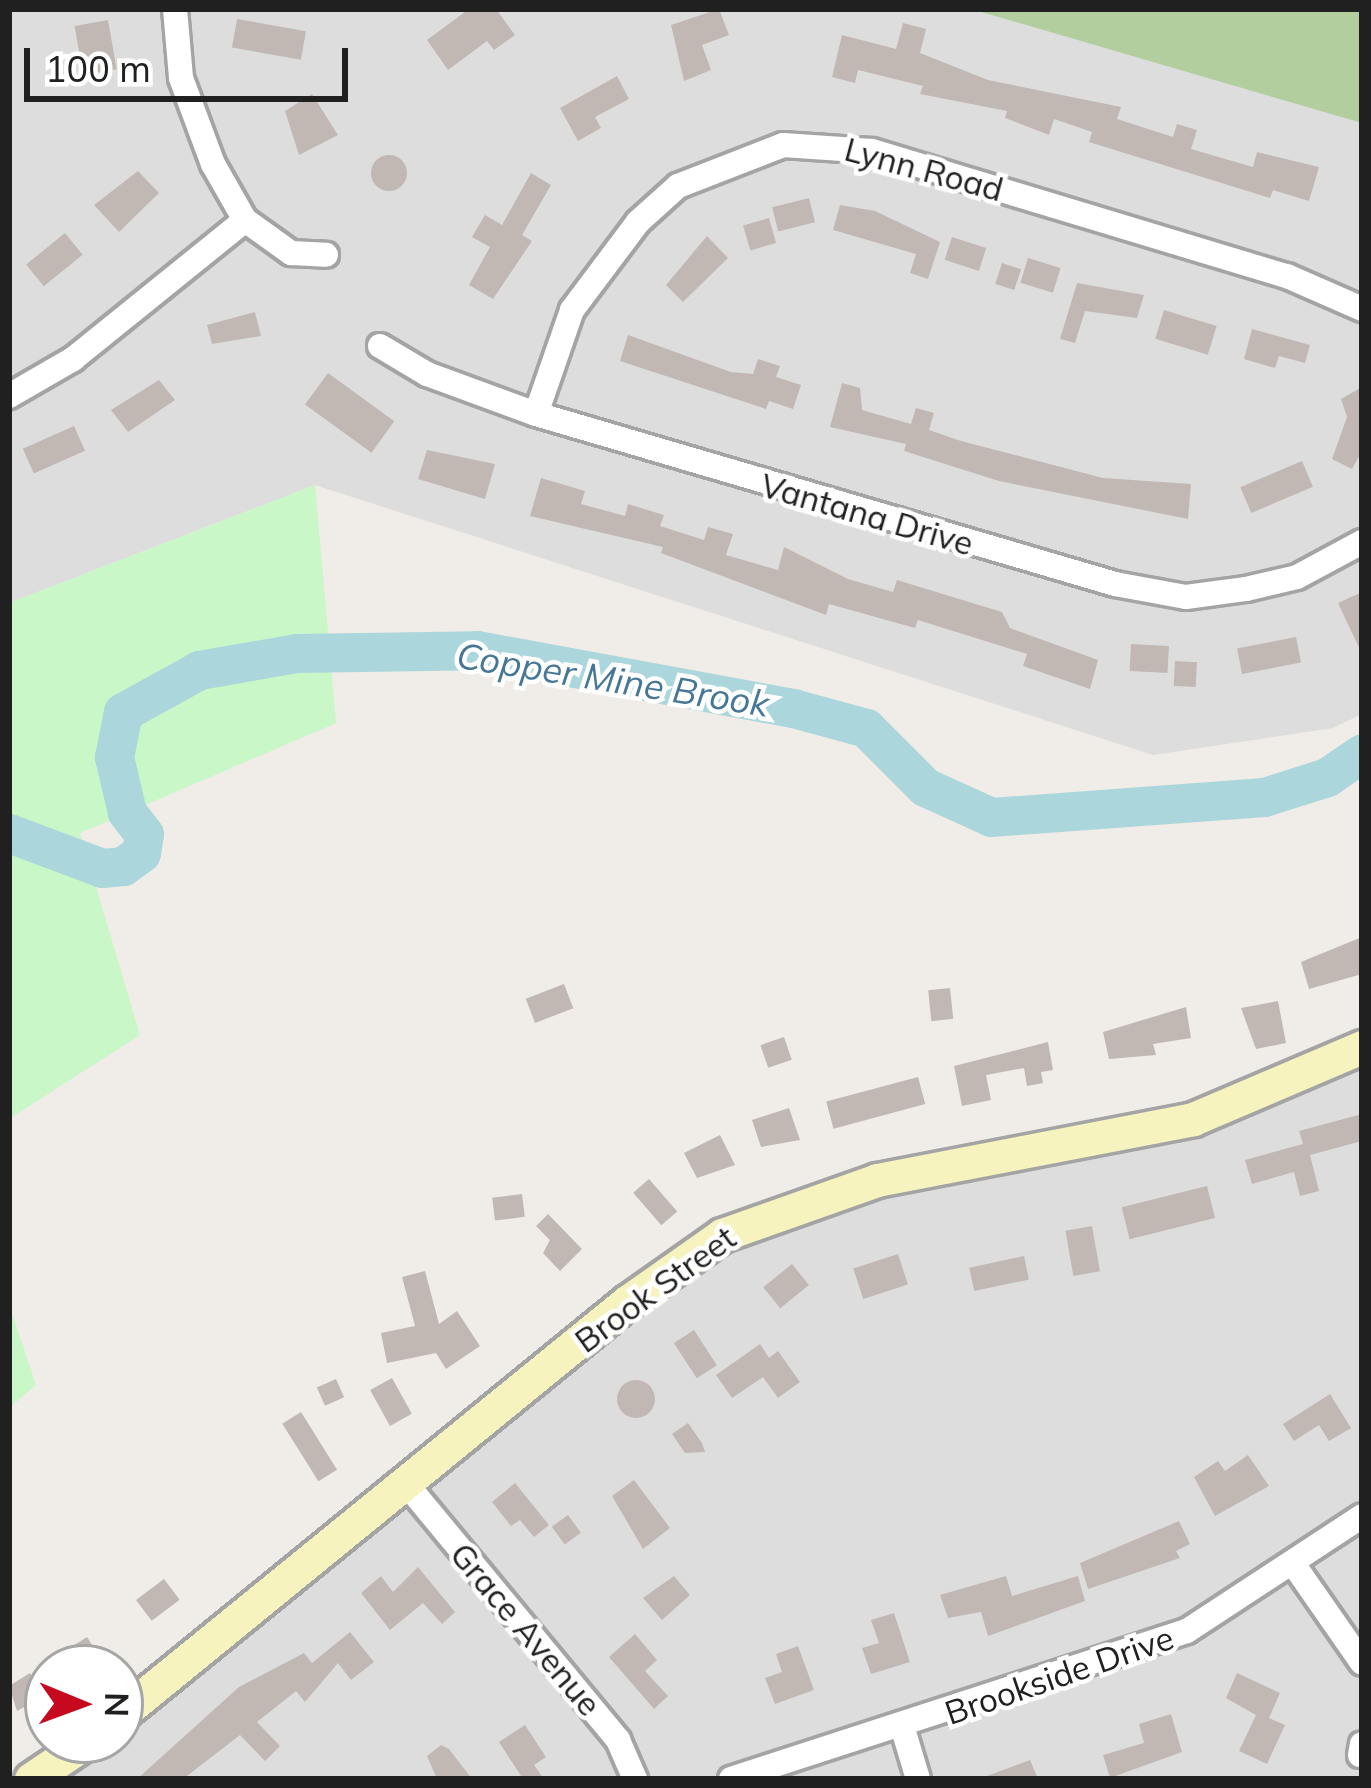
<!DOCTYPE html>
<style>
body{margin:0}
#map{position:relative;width:1371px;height:1788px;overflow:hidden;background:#f0ece7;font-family:Mulish,sans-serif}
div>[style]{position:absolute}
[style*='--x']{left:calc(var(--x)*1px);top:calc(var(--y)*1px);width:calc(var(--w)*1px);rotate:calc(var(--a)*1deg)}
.residential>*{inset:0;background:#deddde}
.forest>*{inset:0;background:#b2ce9e}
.park>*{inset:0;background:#c9f7c7}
.river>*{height:39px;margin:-19.5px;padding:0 19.5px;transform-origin:19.5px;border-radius:19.5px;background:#aad6dc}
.building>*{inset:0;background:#c1b8b4;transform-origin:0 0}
.round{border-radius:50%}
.roads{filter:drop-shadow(3px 0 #a4a4a4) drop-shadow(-3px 0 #a4a4a4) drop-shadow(0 3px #a4a4a4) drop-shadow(0 -3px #a4a4a4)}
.street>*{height:24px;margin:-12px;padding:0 12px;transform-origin:12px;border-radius:12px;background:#fff}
.secondary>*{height:33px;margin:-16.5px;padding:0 16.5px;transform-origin:16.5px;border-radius:16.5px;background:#f7f3bf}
span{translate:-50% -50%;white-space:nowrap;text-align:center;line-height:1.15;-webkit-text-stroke:9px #fff;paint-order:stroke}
.street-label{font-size:33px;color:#202020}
.water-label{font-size:36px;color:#477796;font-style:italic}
.frame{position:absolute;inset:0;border:12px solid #202020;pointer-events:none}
.north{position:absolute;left:24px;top:1644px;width:120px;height:120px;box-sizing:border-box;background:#fff;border:3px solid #a6a6a6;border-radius:50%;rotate:91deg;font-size:33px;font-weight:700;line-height:48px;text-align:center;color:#202020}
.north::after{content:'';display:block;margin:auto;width:42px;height:54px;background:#c70920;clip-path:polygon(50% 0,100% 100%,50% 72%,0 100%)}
.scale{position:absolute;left:24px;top:48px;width:324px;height:54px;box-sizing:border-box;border:6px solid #202020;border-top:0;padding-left:15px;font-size:36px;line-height:42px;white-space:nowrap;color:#202020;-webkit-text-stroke:9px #fff;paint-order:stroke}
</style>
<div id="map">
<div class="residential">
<i style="clip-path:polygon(9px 9px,1084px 9px,1362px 91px,1362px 714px,1333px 728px,1153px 755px,315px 485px,9px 603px)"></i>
<i style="clip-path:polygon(1362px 1058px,1362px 1779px,34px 1779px,85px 1740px,120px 1740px,120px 1713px,679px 1277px,763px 1228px)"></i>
</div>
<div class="forest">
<i style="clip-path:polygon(971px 9px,1362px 9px,1362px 123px)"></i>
</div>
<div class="park">
<i style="clip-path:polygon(315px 485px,336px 723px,80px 833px,140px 1035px,9px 1119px,9px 603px)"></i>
<i style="clip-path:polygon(9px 1304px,36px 1385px,9px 1408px)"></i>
</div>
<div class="river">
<i style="--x:9;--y:833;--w:99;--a:20.6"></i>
<i style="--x:102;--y:868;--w:21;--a:-5"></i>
<i style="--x:123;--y:866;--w:22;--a:-36"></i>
<i style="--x:141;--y:853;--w:19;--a:-81"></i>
<i style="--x:144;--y:834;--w:28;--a:-128"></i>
<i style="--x:127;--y:812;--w:57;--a:-103.3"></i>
<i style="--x:114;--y:757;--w:46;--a:-78.7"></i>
<i style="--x:123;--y:712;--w:87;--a:-28.9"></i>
<i style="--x:199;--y:670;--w:98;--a:-9.9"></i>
<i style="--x:296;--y:653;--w:181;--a:-0.9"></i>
<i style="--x:477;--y:650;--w:321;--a:10.4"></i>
<i style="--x:793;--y:708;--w:76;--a:15.3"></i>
<i style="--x:866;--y:728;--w:83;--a:45"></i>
<i style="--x:925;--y:787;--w:72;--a:24.4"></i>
<i style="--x:991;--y:817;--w:274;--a:-4.2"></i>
<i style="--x:1264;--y:797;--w:66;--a:-17.6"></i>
<i style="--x:1327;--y:777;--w:42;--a:-34.4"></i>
</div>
<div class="building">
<i style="clip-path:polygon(469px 9px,496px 9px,515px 35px,494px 50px,487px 41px,448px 70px,427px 40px)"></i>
<i style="clip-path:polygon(719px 9px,729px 35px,702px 45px,711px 70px,684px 81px,671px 25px)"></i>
<i style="left:237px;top:19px;width:70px;height:29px;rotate:10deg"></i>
<i style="left:108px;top:20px;width:50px;height:34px;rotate:80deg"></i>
<i style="clip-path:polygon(903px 23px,926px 29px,920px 53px,988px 80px,1121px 107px,1117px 119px,1173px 137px,1177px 124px,1197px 130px,1191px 149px,1253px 167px,1257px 152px,1319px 167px,1309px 201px,1273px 190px,1270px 198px,1089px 142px,1092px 132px,1054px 119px,1049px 135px,1005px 118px,1007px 111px,920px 94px,923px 86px,858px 70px,855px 83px,832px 77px,842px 35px,896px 49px)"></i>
<i style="clip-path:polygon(617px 76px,629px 99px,595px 117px,601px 128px,578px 141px,560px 108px)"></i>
<i style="clip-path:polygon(312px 94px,338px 135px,299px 155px,285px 111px)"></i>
<i class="round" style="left:371px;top:155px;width:36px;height:36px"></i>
<i style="clip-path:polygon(138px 171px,159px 193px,119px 232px,94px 205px)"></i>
<i style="clip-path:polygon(531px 173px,551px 185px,522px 235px,532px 241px,493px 299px,469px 285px,490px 247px,472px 237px,485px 215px,502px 225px)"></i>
<i style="left:809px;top:198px;width:25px;height:38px;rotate:76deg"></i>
<i style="clip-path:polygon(840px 205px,875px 211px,940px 242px,928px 279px,910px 273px,916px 254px,833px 230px)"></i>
<i style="left:769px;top:218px;width:26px;height:27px;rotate:74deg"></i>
<i style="left:65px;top:233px;width:28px;height:50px;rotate:51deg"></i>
<i style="clip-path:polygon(707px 236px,728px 258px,683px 302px,666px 285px)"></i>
<i style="left:952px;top:237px;width:36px;height:24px;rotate:18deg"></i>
<i style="left:1028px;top:258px;width:34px;height:26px;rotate:17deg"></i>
<i style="left:1002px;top:263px;width:20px;height:22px;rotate:18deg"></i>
<i style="clip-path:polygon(1077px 283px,1144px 295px,1137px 318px,1085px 311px,1075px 343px,1060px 339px)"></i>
<i style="left:1164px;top:310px;width:55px;height:30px;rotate:17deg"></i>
<i style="clip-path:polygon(255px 312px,261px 336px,212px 344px,207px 325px)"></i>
<i style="clip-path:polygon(1252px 329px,1310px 345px,1305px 363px,1279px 356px,1275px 368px,1244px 359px)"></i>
<i style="clip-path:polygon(628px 335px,731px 372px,753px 374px,758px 359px,780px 366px,776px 377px,801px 385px,793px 409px,769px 401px,766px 409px,620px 361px)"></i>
<i style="left:328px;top:373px;width:82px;height:39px;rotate:36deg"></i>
<i style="clip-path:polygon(159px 380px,175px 400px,128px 432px,111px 410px)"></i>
<i style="clip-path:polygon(842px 383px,860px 388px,862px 410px,911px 424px,916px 408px,934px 413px,929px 430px,961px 441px,1103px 478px,1191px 484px,1188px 519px,999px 481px,904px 451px,906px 444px,830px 427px)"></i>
<i style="clip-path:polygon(1362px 387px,1362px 451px,1352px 469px,1332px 459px,1347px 417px,1341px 399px)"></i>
<i style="left:74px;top:426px;width:27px;height:56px;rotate:66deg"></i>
<i style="clip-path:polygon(427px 450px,495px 464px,485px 499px,418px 479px)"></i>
<i style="left:1302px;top:461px;width:28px;height:67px;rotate:67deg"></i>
<i style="clip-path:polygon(541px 478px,585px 491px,581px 504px,625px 516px,628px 504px,664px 515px,660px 526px,704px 540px,708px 527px,733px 534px,726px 555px,778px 570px,784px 547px,848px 579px,893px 592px,897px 580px,1002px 612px,1010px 628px,1098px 660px,1090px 689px,1023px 666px,1027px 654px,918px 620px,915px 628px,829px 604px,826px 615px,661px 553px,663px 547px,530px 516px)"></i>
<i style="clip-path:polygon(1362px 592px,1362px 654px,1338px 603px)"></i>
<i style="left:1296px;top:637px;width:26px;height:60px;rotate:79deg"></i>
<i style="left:1131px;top:644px;width:38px;height:27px;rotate:3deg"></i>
<i style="left:1175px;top:661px;width:22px;height:25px;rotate:3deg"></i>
<i style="clip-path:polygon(1362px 937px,1362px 974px,1309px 989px,1301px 962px)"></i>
<i style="left:564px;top:984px;width:26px;height:41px;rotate:69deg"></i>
<i style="left:950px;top:988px;width:31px;height:22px;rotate:84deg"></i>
<i style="clip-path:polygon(1278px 1001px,1286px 1043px,1256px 1049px,1241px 1008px)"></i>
<i style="clip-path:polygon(1186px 1007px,1191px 1038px,1153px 1044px,1156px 1055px,1109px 1059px,1103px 1032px)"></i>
<i style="left:784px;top:1037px;width:24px;height:25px;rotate:71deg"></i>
<i style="clip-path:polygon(1048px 1042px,1053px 1070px,1041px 1072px,1043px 1083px,1027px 1086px,1024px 1068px,986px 1075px,991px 1100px,962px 1106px,954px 1066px)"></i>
<i style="left:918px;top:1077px;width:28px;height:95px;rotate:75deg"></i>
<i style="clip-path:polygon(789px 1108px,800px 1140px,761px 1147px,752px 1120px)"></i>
<i style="clip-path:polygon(1362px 1114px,1362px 1141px,1310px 1155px,1319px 1191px,1300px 1196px,1294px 1172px,1252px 1184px,1245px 1160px,1303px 1144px,1299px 1131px)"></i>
<i style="clip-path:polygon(720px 1135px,735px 1165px,697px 1178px,684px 1153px)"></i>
<i style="left:649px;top:1179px;width:43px;height:21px;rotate:49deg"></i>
<i style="left:1207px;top:1186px;width:33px;height:88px;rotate:76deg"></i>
<i style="left:522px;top:1194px;width:23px;height:30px;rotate:83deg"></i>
<i style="clip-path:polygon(548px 1214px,582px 1249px,560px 1271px,543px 1253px,550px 1240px,536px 1226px)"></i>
<i style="left:1092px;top:1226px;width:46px;height:27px;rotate:80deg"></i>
<i style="left:898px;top:1254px;width:32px;height:47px;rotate:72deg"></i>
<i style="left:1024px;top:1256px;width:24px;height:56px;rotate:78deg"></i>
<i style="left:792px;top:1264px;width:27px;height:37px;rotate:51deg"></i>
<i style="clip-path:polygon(425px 1271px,439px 1324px,457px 1311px,480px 1346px,446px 1369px,436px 1353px,387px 1363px,381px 1333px,415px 1326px,402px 1277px)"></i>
<i style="left:694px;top:1330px;width:42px;height:24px;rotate:57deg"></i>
<i style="clip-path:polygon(760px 1344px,769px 1358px,778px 1351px,800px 1382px,778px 1398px,763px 1377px,732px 1398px,716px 1375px)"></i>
<i style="left:392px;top:1378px;width:41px;height:25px;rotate:61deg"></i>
<i style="left:336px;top:1379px;width:20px;height:21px;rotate:66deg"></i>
<i class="round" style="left:617px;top:1380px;width:38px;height:38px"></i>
<i style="clip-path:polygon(1330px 1394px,1351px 1428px,1329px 1441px,1319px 1425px,1294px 1441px,1283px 1424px)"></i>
<i style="left:301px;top:1412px;width:68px;height:22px;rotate:58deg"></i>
<i style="clip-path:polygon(688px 1423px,702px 1443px,705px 1452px,685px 1453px,672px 1434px)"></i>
<i style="clip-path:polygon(1248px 1455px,1269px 1486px,1215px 1516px,1194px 1477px,1218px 1461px,1225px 1471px)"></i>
<i style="clip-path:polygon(634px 1480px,670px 1528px,643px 1549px,612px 1496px)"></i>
<i style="clip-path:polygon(515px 1483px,549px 1525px,534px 1537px,520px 1520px,511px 1526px,492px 1502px)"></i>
<i style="left:568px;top:1515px;width:22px;height:20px;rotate:54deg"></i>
<i style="clip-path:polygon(1179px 1521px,1190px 1544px,1176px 1551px,1180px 1558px,1088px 1589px,1080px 1563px)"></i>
<i style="clip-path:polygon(418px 1567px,455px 1612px,442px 1624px,423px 1603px,390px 1630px,361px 1593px,381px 1576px,393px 1592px)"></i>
<i style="clip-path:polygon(674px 1576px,690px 1595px,662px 1620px,643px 1598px)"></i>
<i style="clip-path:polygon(1006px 1576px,1012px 1596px,1078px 1576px,1085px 1601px,988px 1636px,981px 1612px,948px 1618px,940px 1595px)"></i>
<i style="left:164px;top:1579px;width:26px;height:35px;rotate:53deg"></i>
<i style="clip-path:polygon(894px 1613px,910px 1662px,871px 1674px,862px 1648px,879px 1643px,871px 1620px)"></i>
<i style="clip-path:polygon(350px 1632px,374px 1662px,351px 1680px,338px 1663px,305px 1702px,296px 1691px,257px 1722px,280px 1746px,265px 1761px,240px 1735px,183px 1779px,137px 1779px,239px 1687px,304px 1653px,312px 1663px)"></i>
<i style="clip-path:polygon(635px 1634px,657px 1660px,645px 1671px,668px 1696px,654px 1709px,609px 1657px)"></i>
<i style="clip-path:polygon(87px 1637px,102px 1661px,72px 1668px,62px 1653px)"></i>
<i style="clip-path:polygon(798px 1646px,814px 1690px,775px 1704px,765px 1678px,782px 1672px,776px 1654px)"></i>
<i style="clip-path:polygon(30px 1673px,44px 1696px,17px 1711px,9px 1686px)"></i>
<i style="clip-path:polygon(1237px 1673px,1280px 1693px,1269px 1718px,1285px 1725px,1267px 1764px,1239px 1751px,1256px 1715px,1226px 1698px)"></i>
<i style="clip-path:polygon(1171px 1714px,1182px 1752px,1110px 1778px,1103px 1755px,1144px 1743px,1139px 1724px)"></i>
<i style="clip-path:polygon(525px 1725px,546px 1757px,534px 1765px,544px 1779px,523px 1779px,499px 1742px)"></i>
<i style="clip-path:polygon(441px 1745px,449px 1749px,472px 1779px,437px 1779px,427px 1756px)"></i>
<i style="clip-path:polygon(1030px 1760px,1038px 1779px,984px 1779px,984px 1777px)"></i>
</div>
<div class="roads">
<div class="street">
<i style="--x:175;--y:9;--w:69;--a:85"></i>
<i style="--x:181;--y:78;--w:92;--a:69.6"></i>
<i style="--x:213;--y:164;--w:64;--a:60.3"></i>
<i style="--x:245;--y:220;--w:57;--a:35.7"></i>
<i style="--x:291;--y:253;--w:35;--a:3"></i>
<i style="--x:380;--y:346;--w:55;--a:30.8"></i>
<i style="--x:427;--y:374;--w:116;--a:20.2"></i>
<i style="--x:536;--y:414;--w:603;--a:16.36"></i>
<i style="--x:1115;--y:584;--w:72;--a:10.4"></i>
<i style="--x:1186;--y:597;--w:61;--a:-7.6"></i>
<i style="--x:1246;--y:589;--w:52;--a:-13.2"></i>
<i style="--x:1297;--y:577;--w:74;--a:-28.3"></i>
<i style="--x:9;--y:396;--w:74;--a:-30"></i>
<i style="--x:73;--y:359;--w:221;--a:-38.9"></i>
<i style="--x:536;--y:414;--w:110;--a:-70.9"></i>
<i style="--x:572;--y:310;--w:110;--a:-53.1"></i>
<i style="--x:638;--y:222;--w:54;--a:-42"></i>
<i style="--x:678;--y:186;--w:113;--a:-21.3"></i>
<i style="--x:783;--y:145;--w:89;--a:3.9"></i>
<i style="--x:872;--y:151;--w:433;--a:16.8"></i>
<i style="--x:1287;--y:276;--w:82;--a:23.7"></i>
<i style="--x:408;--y:1486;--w:330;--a:50.4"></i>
<i style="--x:618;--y:1740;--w:43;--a:66.4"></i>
<i style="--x:1294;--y:1565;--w:119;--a:55.2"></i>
<i style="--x:903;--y:1729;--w:52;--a:73.3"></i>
<i style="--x:1360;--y:1755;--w:11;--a:-80"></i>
<i style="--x:731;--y:1779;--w:479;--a:-18"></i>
<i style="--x:1187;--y:1631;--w:209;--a:-33.3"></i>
</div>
<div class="secondary">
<i style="--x:120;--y:1715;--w:654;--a:-39.17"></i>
<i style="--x:627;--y:1302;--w:116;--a:-35.2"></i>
<i style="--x:722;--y:1235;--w:164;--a:-19.5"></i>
<i style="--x:877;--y:1180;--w:322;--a:-10.9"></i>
<i style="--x:1193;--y:1119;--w:184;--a:-23.1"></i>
<i style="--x:31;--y:1779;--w:70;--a:-33.9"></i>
</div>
</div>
<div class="street-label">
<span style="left:924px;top:169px;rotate:15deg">Lynn Road</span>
<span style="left:867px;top:514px;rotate:16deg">Vantana Drive</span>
<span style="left:655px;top:1289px;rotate:-36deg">Brook Street</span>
<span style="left:526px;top:1629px;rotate:50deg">Grace Avenue</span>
<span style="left:1059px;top:1675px;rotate:-19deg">Brookside Drive</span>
</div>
<div class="water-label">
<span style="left:613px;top:679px;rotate:9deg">Copper Mine Brook</span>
</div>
<div class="frame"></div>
<div class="north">N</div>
<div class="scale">100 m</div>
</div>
